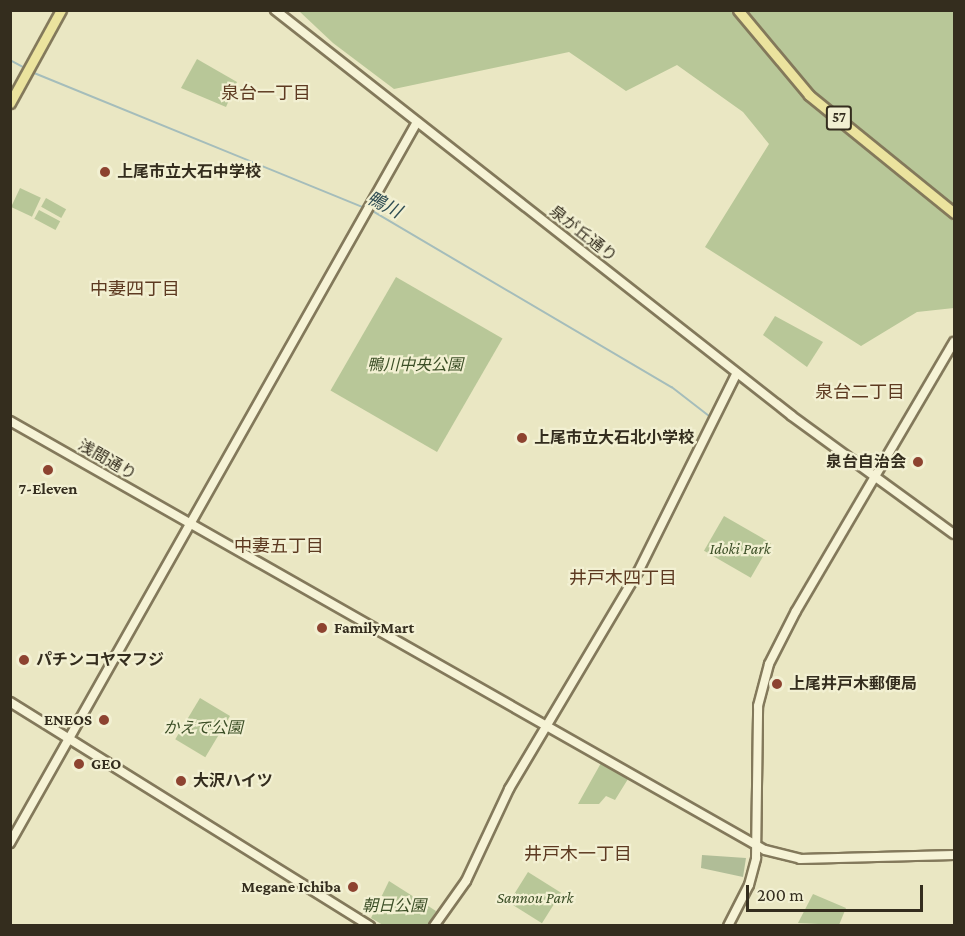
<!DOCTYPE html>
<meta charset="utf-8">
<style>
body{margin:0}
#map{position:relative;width:965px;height:936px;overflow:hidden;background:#eae7c3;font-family:"Crimson Pro","Noto Sans JP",serif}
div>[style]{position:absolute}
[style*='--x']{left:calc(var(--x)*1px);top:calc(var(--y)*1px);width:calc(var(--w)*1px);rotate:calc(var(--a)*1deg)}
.green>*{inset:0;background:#b8c798;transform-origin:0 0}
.cemetery>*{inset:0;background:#b0bd97}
.stream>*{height:1.5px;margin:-0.75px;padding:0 0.75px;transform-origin:0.75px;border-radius:0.75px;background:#a5bdbb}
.roads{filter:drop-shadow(2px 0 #83795b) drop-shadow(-2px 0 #83795b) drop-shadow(0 2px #83795b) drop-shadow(0 -2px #83795b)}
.minor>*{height:8px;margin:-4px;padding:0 4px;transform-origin:4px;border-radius:4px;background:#f6f3d6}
.major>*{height:9px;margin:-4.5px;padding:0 4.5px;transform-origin:4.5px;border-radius:4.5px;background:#ebe39e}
.dots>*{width:16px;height:16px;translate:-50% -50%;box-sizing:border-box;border:3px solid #f2f0d2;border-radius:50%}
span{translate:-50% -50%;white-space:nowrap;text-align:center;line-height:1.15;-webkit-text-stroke:4.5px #f2f0d2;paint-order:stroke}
.shield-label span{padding:2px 4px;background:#f2f0d2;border:2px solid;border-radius:4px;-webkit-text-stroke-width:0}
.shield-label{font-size:15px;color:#342d1e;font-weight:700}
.poi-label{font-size:16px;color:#342d1e;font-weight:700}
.left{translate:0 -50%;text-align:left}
.right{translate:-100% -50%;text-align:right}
.street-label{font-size:16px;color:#342d1e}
.park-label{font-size:16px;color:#3c4f27;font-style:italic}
.neighbourhood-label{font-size:18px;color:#5d3a21}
.water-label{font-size:18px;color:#2f4d53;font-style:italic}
.frame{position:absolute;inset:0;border:12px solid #342d1e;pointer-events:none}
.scale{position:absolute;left:746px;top:885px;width:177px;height:27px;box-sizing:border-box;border:3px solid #342d1e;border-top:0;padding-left:8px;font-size:18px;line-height:21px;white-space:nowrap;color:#342d1e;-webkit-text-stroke:4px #f2f0d2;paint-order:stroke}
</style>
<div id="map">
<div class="green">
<i style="clip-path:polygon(299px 11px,954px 11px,954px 308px,917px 312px,861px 346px,705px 247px,769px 144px,743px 112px,677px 65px,626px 91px,569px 52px,394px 89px,333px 43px)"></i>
<i style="clip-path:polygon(197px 59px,237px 82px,226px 107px,181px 88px)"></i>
<i style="left:20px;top:188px;width:23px;height:21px;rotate:25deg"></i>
<i style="left:46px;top:198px;width:23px;height:10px;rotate:29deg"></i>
<i style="left:39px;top:210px;width:24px;height:10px;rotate:28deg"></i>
<i style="left:396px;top:277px;width:123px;height:131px;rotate:30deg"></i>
<i style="clip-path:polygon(775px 316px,823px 342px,807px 367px,763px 335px)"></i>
<i style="left:724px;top:516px;width:54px;height:40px;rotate:30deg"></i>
<i style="left:200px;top:698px;width:35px;height:48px;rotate:31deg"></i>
<i style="clip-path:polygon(601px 763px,628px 779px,615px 800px,606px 796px,599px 804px,578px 804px)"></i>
<i style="left:528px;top:872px;width:39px;height:36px;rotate:32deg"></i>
<i style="clip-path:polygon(389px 881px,436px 911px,428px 925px,383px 925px,371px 918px)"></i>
<i style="clip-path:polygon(813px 894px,846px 908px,839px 925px,798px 923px)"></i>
</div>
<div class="cemetery">
<i style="clip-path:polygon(702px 855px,746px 858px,743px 877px,701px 868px)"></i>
</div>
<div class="stream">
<i style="--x:10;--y:60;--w:17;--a:28"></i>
<i style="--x:32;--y:72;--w:361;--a:22.2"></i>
<i style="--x:371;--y:210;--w:349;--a:30.5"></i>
<i style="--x:672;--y:387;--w:51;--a:37.8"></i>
</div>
<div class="roads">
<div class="minor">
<i style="--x:275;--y:10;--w:657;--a:38.14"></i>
<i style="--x:792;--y:416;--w:200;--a:36.1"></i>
<i style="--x:10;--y:421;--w:868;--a:29.61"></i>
<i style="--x:765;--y:850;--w:36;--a:14"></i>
<i style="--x:800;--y:859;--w:154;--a:-1.5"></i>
<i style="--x:10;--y:702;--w:424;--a:31.9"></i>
<i style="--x:10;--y:843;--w:828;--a:-60.56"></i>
<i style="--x:434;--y:926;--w:55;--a:-54.6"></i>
<i style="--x:466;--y:881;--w:102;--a:-64.9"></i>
<i style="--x:509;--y:789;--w:252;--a:-59.3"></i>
<i style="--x:638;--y:572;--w:222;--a:-63.6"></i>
<i style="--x:728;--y:926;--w:46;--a:-62.9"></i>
<i style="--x:749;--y:885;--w:28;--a:-75"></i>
<i style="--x:756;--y:858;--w:152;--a:-89.2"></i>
<i style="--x:758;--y:706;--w:43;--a:-75.3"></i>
<i style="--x:769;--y:664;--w:59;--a:-63"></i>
<i style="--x:796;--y:611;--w:312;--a:-59.6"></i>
</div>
<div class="major">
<i style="--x:738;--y:10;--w:111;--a:50.1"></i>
<i style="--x:809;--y:95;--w:187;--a:39.1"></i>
<i style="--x:10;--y:103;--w:106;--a:-61.3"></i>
</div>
</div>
<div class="dots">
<i style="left:105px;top:172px;background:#8d4330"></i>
<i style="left:522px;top:438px;background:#8d4330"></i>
<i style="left:918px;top:462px;background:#8d4330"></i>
<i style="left:48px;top:470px;background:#8d4330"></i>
<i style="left:322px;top:628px;background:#8d4330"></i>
<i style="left:24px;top:660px;background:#8d4330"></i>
<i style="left:777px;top:684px;background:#8d4330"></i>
<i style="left:104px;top:720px;background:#8d4330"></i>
<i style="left:79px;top:764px;background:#8d4330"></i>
<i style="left:181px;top:781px;background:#8d4330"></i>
<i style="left:353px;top:887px;background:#8d4330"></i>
</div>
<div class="shield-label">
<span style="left:839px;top:118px">57</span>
</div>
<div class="poi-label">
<span class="left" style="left:117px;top:172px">上尾市立大石中学校</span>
<span class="left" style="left:534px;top:438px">上尾市立大石北小学校</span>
<span class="right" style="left:906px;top:462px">泉台自治会</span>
<span style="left:48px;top:489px">7-Eleven</span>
<span class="left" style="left:334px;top:628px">FamilyMart</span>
<span class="left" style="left:36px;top:660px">パチンコヤマフジ</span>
<span class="left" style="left:789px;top:684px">上尾井戸木郵便局</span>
<span class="right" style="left:92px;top:720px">ENEOS</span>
<span class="left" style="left:91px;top:764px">GEO</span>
<span class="left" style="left:193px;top:781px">大沢ハイツ</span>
<span class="right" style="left:341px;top:887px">Megane Ichiba</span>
</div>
<div class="street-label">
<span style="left:583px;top:234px;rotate:38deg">泉が丘通り</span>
<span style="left:107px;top:460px;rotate:30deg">浅間通り</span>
</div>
<div class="park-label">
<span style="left:415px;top:365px">鴨川中央公園</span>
<span style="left:740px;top:549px">Idoki Park</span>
<span style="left:203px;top:728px">かえで公園</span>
<span style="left:535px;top:898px">Sannou Park</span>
<span style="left:394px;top:906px">朝日公園</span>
</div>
<div class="neighbourhood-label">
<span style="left:266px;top:93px">泉台一丁目</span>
<span style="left:135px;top:289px">中妻四丁目</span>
<span style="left:860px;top:392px">泉台二丁目</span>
<span style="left:279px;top:546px">中妻五丁目</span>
<span style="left:623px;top:578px">井戸木四丁目</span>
<span style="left:578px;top:854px">井戸木一丁目</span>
</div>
<div class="water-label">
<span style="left:384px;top:205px;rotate:27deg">鴨川</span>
</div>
<div class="frame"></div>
<div class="scale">200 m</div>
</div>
